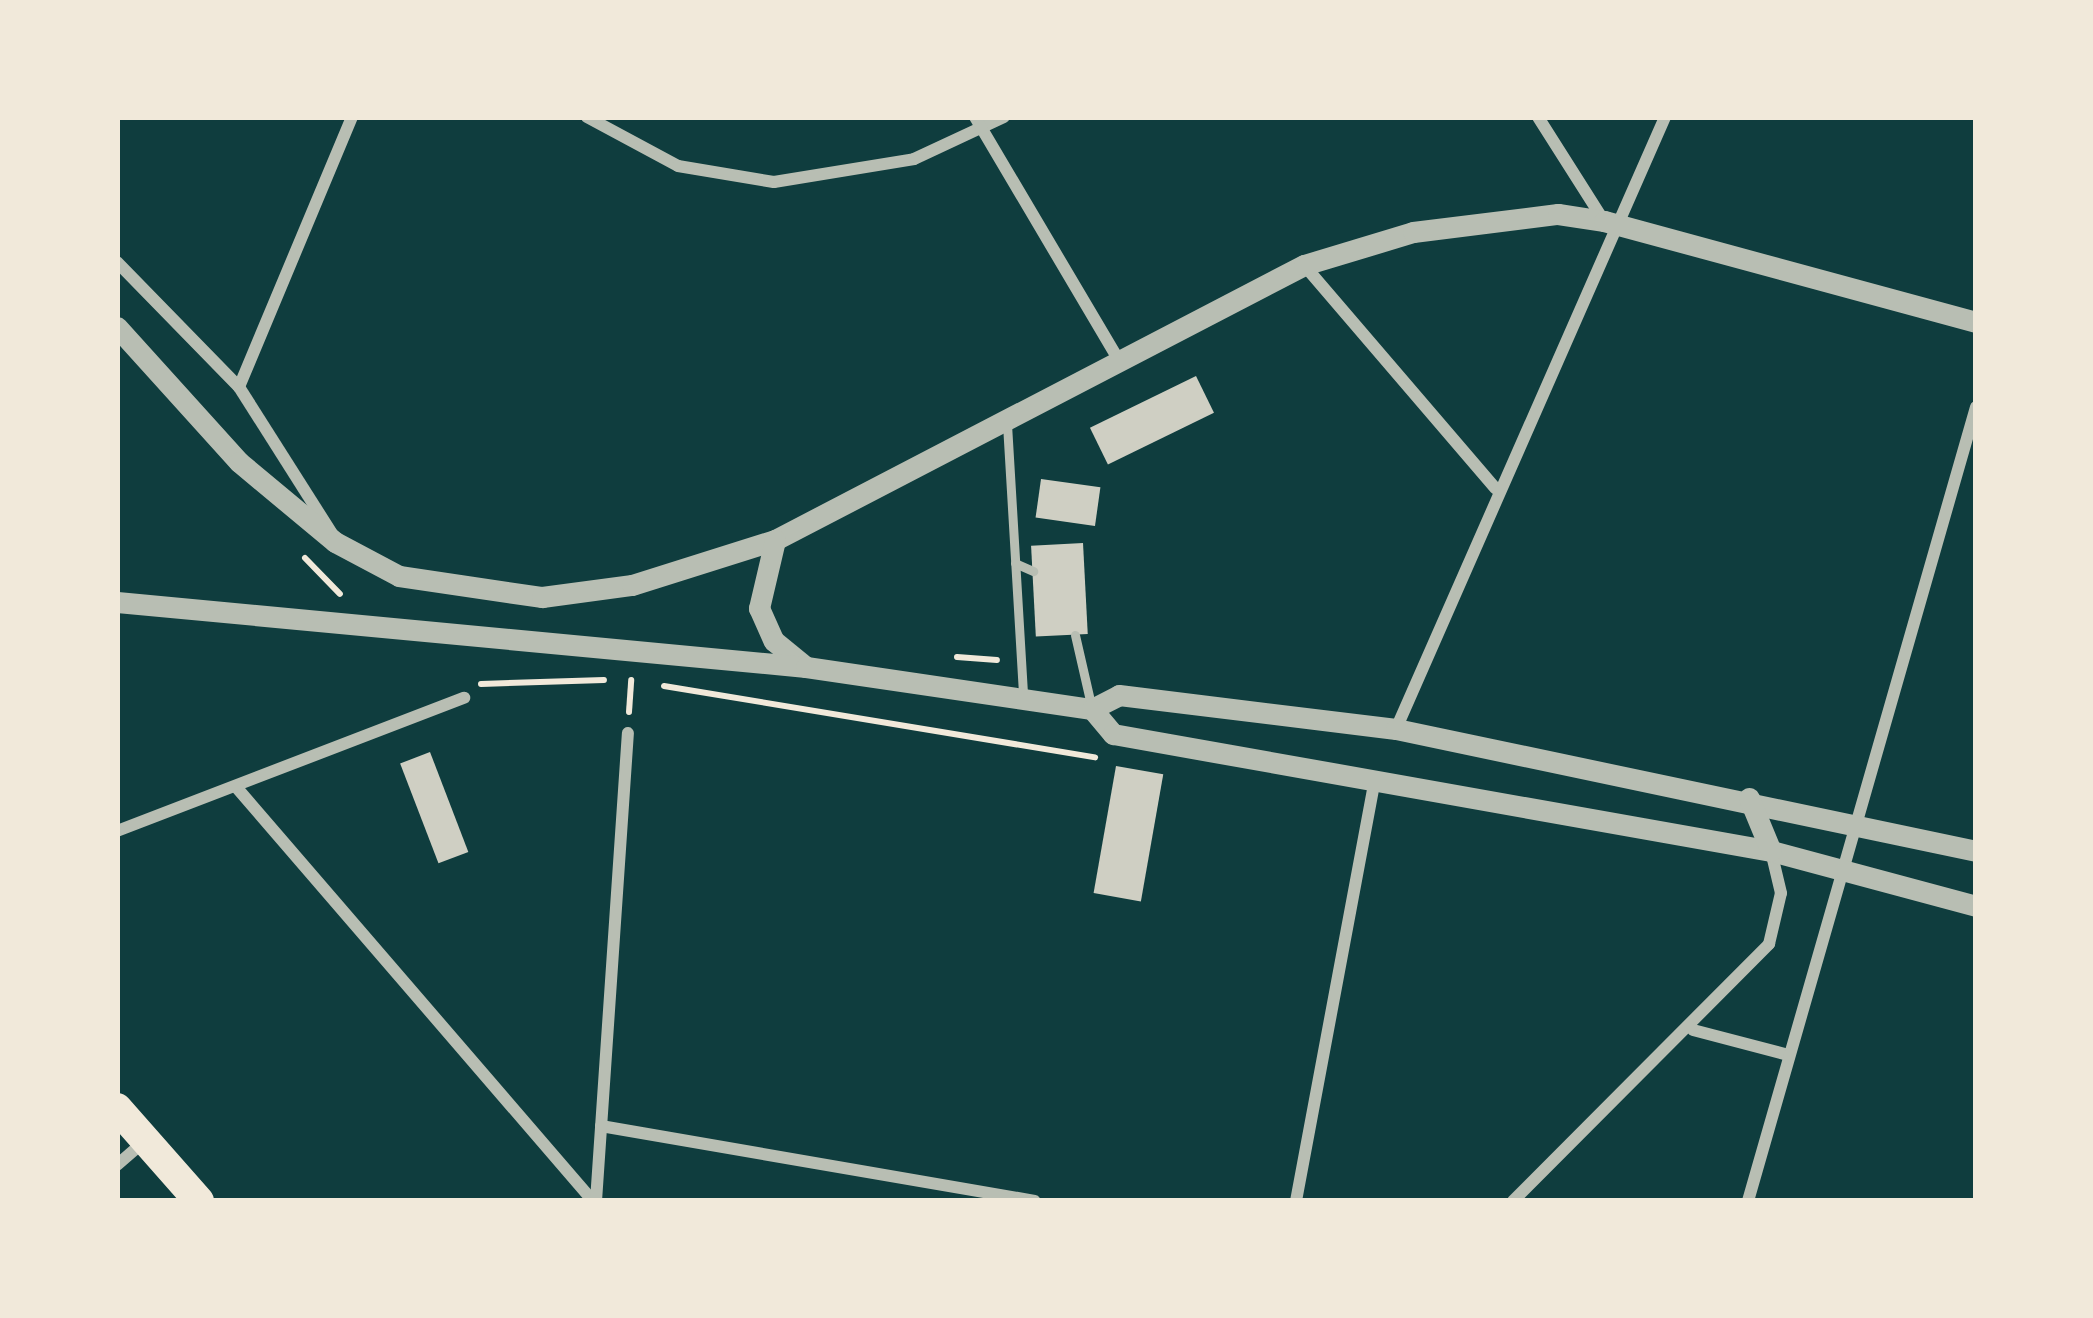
<!DOCTYPE html>
<style>
body{margin:0}
#map{position:relative;width:2093px;height:1318px;overflow:hidden;background:#0f3d3e;font-family:Cabin,sans-serif}
div>[style]{position:absolute}
[style*='--x']{left:calc(var(--x)*1px);top:calc(var(--y)*1px);width:calc(var(--w)*1px);rotate:calc(var(--a)*1deg)}
.building>*{inset:0;background:#cfcfc3;transform-origin:0 0}
.path>*{height:6px;margin:-3px;padding:0 3px;transform-origin:3px;border-radius:3px;background:#f1e9da}
.service>*{height:9px;margin:-4.5px;padding:0 4.5px;transform-origin:4.5px;border-radius:4.5px;background:#b8beb3}
.minor>*{height:12px;margin:-6px;padding:0 6px;transform-origin:6px;border-radius:6px;background:#b8beb3}
.tertiary>*{height:21px;margin:-10.5px;padding:0 10.5px;transform-origin:10.5px;border-radius:10.5px;background:#b8beb3}
.primary>*{height:30px;margin:-15px;padding:0 15px;transform-origin:15px;border-radius:15px;background:#f1e9da}
span{translate:-50% -50%;white-space:nowrap;text-align:center;line-height:1.15;-webkit-text-stroke:12px #f1e9da;paint-order:stroke}
.frame{position:absolute;inset:0;border:120px solid #f1e9da;pointer-events:none}
</style>
<div id="map">
<div class="building">
<i style="left:1196px;top:376px;width:41px;height:118px;rotate:64deg"></i>
<i style="left:1041px;top:479px;width:60px;height:39px;rotate:8deg"></i>
<i style="left:1083px;top:543px;width:91px;height:52px;rotate:87deg"></i>
<i style="left:430px;top:752px;width:107px;height:32px;rotate:69deg"></i>
<i style="left:1116px;top:766px;width:48px;height:129px;rotate:10deg"></i>
</div>
<div class="path">
<i style="--x:305;--y:558;--w:50;--a:45.8"></i>
<i style="--x:957;--y:657;--w:40;--a:4.3"></i>
<i style="--x:481;--y:684;--w:123;--a:-1.9"></i>
<i style="--x:664;--y:686;--w:437;--a:9.4"></i>
<i style="--x:629;--y:712;--w:32;--a:-86"></i>
</div>
<div class="service">
<i style="--x:1007;--y:424;--w:271;--a:86.6"></i>
<i style="--x:1015;--y:563;--w:20;--a:24"></i>
<i style="--x:1075;--y:635;--w:76;--a:77.1"></i>
</div>
<div class="minor">
<i style="--x:587;--y:117;--w:103;--a:28.3"></i>
<i style="--x:678;--y:166;--w:97;--a:9.5"></i>
<i style="--x:774;--y:182;--w:142;--a:-9.3"></i>
<i style="--x:914;--y:159;--w:99;--a:-25"></i>
<i style="--x:975;--y:117;--w:281;--a:59.4"></i>
<i style="--x:1538;--y:117;--w:123;--a:57.6"></i>
<i style="--x:117;--y:262;--w:175;--a:45.7"></i>
<i style="--x:239;--y:387;--w:172;--a:57.6"></i>
<i style="--x:1304;--y:265;--w:294;--a:49.4"></i>
<i style="--x:239;--y:387;--w:293;--a:-67.3"></i>
<i style="--x:1396;--y:729;--w:669;--a:-66.27"></i>
<i style="--x:237;--y:788;--w:545;--a:49.24"></i>
<i style="--x:117;--y:831;--w:372;--a:-21"></i>
<i style="--x:1693;--y:1030;--w:98;--a:14.7"></i>
<i style="--x:601;--y:1126;--w:440;--a:9.8"></i>
<i style="--x:117;--y:1165;--w:37;--a:-41"></i>
<i style="--x:596;--y:1201;--w:469;--a:-86.1"></i>
<i style="--x:1296;--y:1201;--w:430;--a:-79.4"></i>
<i style="--x:1513;--y:1201;--w:363;--a:-45.1"></i>
<i style="--x:1769;--y:944;--w:52;--a:-76.8"></i>
<i style="--x:1781;--y:893;--w:43;--a:-103.4"></i>
<i style="--x:1748;--y:1201;--w:826;--a:-73.98"></i>
</div>
<div class="tertiary">
<i style="--x:117;--y:327;--w:182;--a:47.9"></i>
<i style="--x:239;--y:462;--w:125;--a:39.8"></i>
<i style="--x:335;--y:542;--w:72;--a:28"></i>
<i style="--x:399;--y:576;--w:145;--a:8.4"></i>
<i style="--x:542;--y:597;--w:91;--a:-7.6"></i>
<i style="--x:632;--y:585;--w:150;--a:-17.5"></i>
<i style="--x:775;--y:540;--w:596;--a:-27.47"></i>
<i style="--x:1304;--y:265;--w:114;--a:-16.8"></i>
<i style="--x:1413;--y:232;--w:146;--a:-7.1"></i>
<i style="--x:1558;--y:214;--w:47;--a:8.7"></i>
<i style="--x:1604;--y:221;--w:385;--a:15.2"></i>
<i style="--x:775;--y:540;--w:70;--a:103.2"></i>
<i style="--x:759;--y:608;--w:36;--a:66"></i>
<i style="--x:774;--y:641;--w:41;--a:39.1"></i>
<i style="--x:117;--y:602;--w:692;--a:5.39"></i>
<i style="--x:806;--y:667;--w:289;--a:8.4"></i>
<i style="--x:1092;--y:709;--w:30;--a:-27"></i>
<i style="--x:1119;--y:695;--w:279;--a:7"></i>
<i style="--x:1396;--y:729;--w:593;--a:11.88"></i>
<i style="--x:1092;--y:709;--w:33;--a:50"></i>
<i style="--x:1113;--y:734;--w:668;--a:10.08"></i>
<i style="--x:1771;--y:851;--w:212;--a:15"></i>
<i style="--x:1749;--y:798;--w:57;--a:67.5"></i>
</div>
<div class="primary">
<i style="--x:117;--y:1108;--w:124;--a:48.6"></i>
</div>
<div class="frame"></div>
</div>
